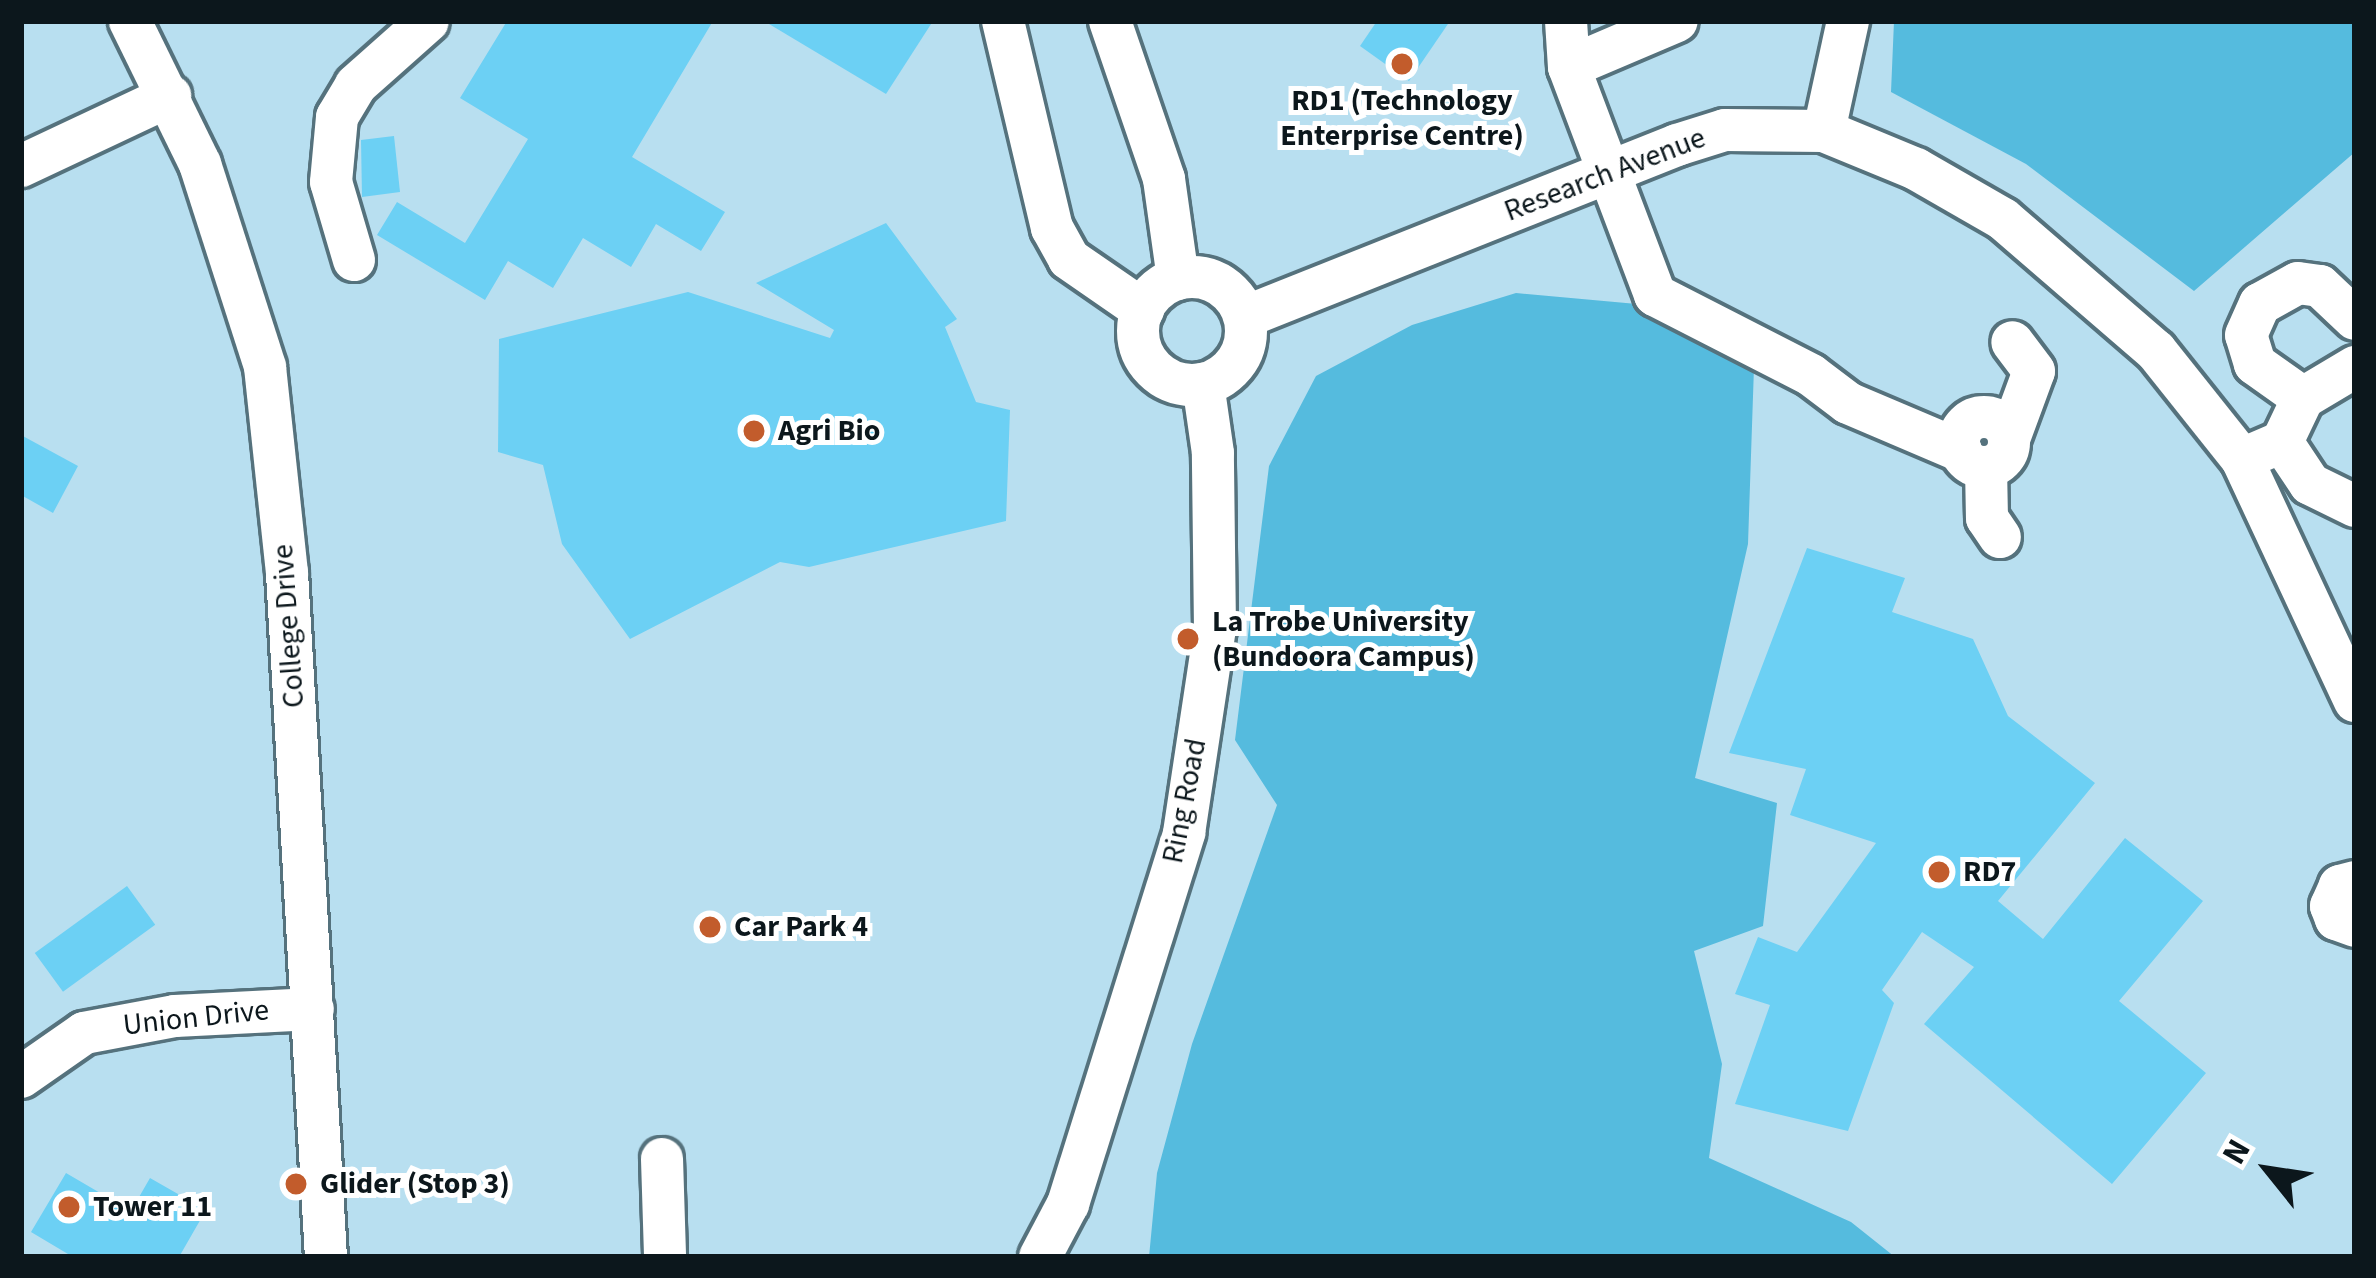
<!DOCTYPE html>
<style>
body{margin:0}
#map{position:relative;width:2376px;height:1278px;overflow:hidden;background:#ccecf9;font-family:"Source Sans 3",sans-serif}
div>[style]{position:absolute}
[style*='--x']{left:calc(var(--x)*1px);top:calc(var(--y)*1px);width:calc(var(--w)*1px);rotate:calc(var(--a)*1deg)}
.built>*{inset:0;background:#b8dff0;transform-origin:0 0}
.forest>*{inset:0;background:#55bbde}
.building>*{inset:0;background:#6cd0f4;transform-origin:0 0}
.roads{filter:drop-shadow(3px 0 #55727d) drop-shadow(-3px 0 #55727d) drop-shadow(0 3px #55727d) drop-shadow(0 -3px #55727d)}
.minor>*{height:42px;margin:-21px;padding:0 21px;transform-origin:21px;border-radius:21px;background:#fff}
.minor>.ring{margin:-21px;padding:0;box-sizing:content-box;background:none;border:42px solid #fff;border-radius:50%}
.dots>*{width:33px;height:33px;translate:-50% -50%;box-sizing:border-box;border:6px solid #fff;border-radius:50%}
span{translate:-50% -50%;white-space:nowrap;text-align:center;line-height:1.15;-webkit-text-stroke:10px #fff;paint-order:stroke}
.poi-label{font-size:30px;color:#0c171c;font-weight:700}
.left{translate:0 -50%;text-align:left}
.street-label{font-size:30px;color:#0c171c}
.frame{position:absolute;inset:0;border:24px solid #0c171c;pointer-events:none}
.north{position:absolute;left:2208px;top:1110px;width:120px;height:120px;-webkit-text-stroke:9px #fff;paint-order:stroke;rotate:300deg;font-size:33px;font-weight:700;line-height:48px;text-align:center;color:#0c171c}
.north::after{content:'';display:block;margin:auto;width:42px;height:54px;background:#0c171c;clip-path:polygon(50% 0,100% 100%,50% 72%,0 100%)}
</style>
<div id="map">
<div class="built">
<i style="left:21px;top:21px;width:2334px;height:1236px"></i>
</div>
<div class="forest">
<i style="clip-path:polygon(1894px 21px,2355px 21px,2355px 152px,2194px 291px,2026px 164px,1891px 92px)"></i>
<i style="clip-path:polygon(1516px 293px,1703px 310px,1754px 367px,1748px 544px,1695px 778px,1777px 803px,1763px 926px,1694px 951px,1722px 1064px,1709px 1158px,1851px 1222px,1895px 1257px,1149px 1257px,1157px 1173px,1192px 1044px,1277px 805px,1235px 740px,1269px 466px,1316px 376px,1412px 325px)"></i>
</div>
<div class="building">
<i style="clip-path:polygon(507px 21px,713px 21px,632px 157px,725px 212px,701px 251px,656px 224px,631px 267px,583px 238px,553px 288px,508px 261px,485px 300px,377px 235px,397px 202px,465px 243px,528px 139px,460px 98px)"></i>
<i style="clip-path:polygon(764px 21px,933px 21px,886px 94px)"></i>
<i style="clip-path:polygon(1377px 21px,1450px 21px,1409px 81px,1360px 46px)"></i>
<i style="clip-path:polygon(394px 136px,400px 192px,362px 197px,361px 140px)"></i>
<i style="clip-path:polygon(886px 223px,957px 319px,945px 327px,976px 402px,1010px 410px,1006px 521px,809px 567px,780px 562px,630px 639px,562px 544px,543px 465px,498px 452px,499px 339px,688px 292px,830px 338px,834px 330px,756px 283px)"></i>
<i style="clip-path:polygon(21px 435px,78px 466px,53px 513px,21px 495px)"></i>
<i style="clip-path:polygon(1807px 548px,1905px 578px,1892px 612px,1973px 639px,2008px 716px,2095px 783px,1998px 901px,2043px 939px,2125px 838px,2203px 901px,2119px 1001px,2206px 1073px,2112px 1184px,1924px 1024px,1974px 967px,1922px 932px,1882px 990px,1894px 1003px,1848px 1131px,1735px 1104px,1770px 1005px,1735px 994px,1758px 937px,1797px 952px,1876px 843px,1790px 815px,1806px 769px,1729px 753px)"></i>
<i style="left:127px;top:886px;width:48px;height:114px;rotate:54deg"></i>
<i style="clip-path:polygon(66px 1173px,131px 1211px,150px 1178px,206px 1210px,179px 1257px,73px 1257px,31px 1232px)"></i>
</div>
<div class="roads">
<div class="minor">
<i style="--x:130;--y:21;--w:159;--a:63.9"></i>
<i style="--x:200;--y:164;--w:213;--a:72.2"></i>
<i style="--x:265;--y:367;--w:207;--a:83.9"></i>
<i style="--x:287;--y:573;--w:685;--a:86.74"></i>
<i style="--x:1003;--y:21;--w:213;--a:76.7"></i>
<i style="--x:1052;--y:228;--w:35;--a:61"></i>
<i style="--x:1069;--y:259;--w:90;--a:34.6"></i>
<i style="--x:1110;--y:21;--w:167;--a:71.1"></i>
<i style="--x:1164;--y:179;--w:101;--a:82"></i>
<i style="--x:1566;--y:21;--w:46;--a:86.3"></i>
<i style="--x:1569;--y:67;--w:244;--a:69.3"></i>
<i style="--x:1655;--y:295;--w:175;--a:27.1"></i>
<i style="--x:1811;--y:375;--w:46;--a:37.1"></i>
<i style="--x:1848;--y:403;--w:123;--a:23"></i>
<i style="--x:1569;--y:67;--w:117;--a:-23.1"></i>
<i style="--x:1824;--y:131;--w:113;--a:-77.7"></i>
<i style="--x:21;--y:166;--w:165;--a:-25.2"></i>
<i style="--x:354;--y:260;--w:81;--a:-106.4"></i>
<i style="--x:331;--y:182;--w:65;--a:-84.7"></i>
<i style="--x:337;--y:117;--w:37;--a:-59"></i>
<i style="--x:356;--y:85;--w:96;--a:-41.6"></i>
<i class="ring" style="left:1138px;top:277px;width:66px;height:66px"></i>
<i style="--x:1245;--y:317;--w:465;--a:-21.7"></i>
<i style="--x:1677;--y:145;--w:50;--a:-17.4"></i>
<i style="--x:1725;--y:130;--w:99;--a:0.6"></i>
<i style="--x:1824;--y:131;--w:100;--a:22.4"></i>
<i style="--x:1916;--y:169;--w:100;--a:29.9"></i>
<i style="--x:2003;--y:219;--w:202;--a:40.8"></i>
<i style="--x:2156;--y:351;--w:138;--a:51.5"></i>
<i style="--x:2242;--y:459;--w:267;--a:65"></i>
<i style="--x:2303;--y:398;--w:59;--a:-144.7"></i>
<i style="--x:2255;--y:364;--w:30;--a:-107"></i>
<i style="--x:2246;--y:335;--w:34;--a:-66"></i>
<i style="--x:2260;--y:304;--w:43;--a:-28.9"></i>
<i style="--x:2298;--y:283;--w:22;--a:8"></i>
<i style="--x:2320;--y:286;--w:48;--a:43.3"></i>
<i class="ring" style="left:1959px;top:417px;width:8px;height:8px"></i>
<i style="--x:2009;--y:439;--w:72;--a:-69.8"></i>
<i style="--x:2034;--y:371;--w:36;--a:-127"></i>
<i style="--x:2282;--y:442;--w:50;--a:56.3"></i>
<i style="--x:2310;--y:484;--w:50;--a:26.1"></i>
<i style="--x:2242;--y:459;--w:43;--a:-23"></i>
<i style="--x:2282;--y:442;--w:49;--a:-64.5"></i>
<i style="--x:2303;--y:398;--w:61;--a:-30.8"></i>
<i style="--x:1986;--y:467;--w:51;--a:88.9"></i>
<i style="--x:1987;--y:518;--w:23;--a:56"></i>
<i style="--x:2355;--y:882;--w:16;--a:165"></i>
<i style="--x:2340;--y:886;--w:22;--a:114"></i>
<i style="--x:2331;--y:906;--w:14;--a:69"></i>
<i style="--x:2336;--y:919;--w:20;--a:20"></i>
<i style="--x:21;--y:1077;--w:77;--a:-34.9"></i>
<i style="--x:84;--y:1033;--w:93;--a:-10.6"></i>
<i style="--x:175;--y:1016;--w:138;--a:-2.9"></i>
<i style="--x:662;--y:1159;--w:98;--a:88.2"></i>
<i style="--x:1040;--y:1257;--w:60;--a:-62.2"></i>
<i style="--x:1068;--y:1204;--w:389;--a:-72.6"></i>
<i style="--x:1184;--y:833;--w:206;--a:-81.4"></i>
<i style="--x:1215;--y:629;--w:176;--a:-90.7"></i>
<i style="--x:1213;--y:453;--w:70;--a:-98.2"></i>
</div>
</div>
<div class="dots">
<i style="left:1402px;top:64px;background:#c25c2c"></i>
<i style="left:754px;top:431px;background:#c25c2c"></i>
<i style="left:1188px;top:639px;background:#c25c2c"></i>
<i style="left:1939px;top:872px;background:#c25c2c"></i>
<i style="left:710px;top:927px;background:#c25c2c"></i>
<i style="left:296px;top:1184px;background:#c25c2c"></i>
<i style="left:69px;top:1207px;background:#c25c2c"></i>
</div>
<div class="poi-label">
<span style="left:1402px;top:118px">RD1 (Technology<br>Enterprise Centre)</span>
<span class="left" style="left:778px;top:431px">Agri Bio</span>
<span class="left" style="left:1212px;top:639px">La Trobe University<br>(Bundoora Campus)</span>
<span class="left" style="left:1963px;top:872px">RD7</span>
<span class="left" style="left:734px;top:927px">Car Park 4</span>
<span class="left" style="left:320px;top:1184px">Glider (Stop 3)</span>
<span class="left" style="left:93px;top:1207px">Tower 11</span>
</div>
<div class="street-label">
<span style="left:1605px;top:175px;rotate:-21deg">Research Avenue</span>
<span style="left:289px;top:626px;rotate:-94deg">College Drive</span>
<span style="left:1185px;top:801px;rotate:-79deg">Ring Road</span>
<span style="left:196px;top:1018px;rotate:-6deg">Union Drive</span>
</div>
<div class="frame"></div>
<div class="north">N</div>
</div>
